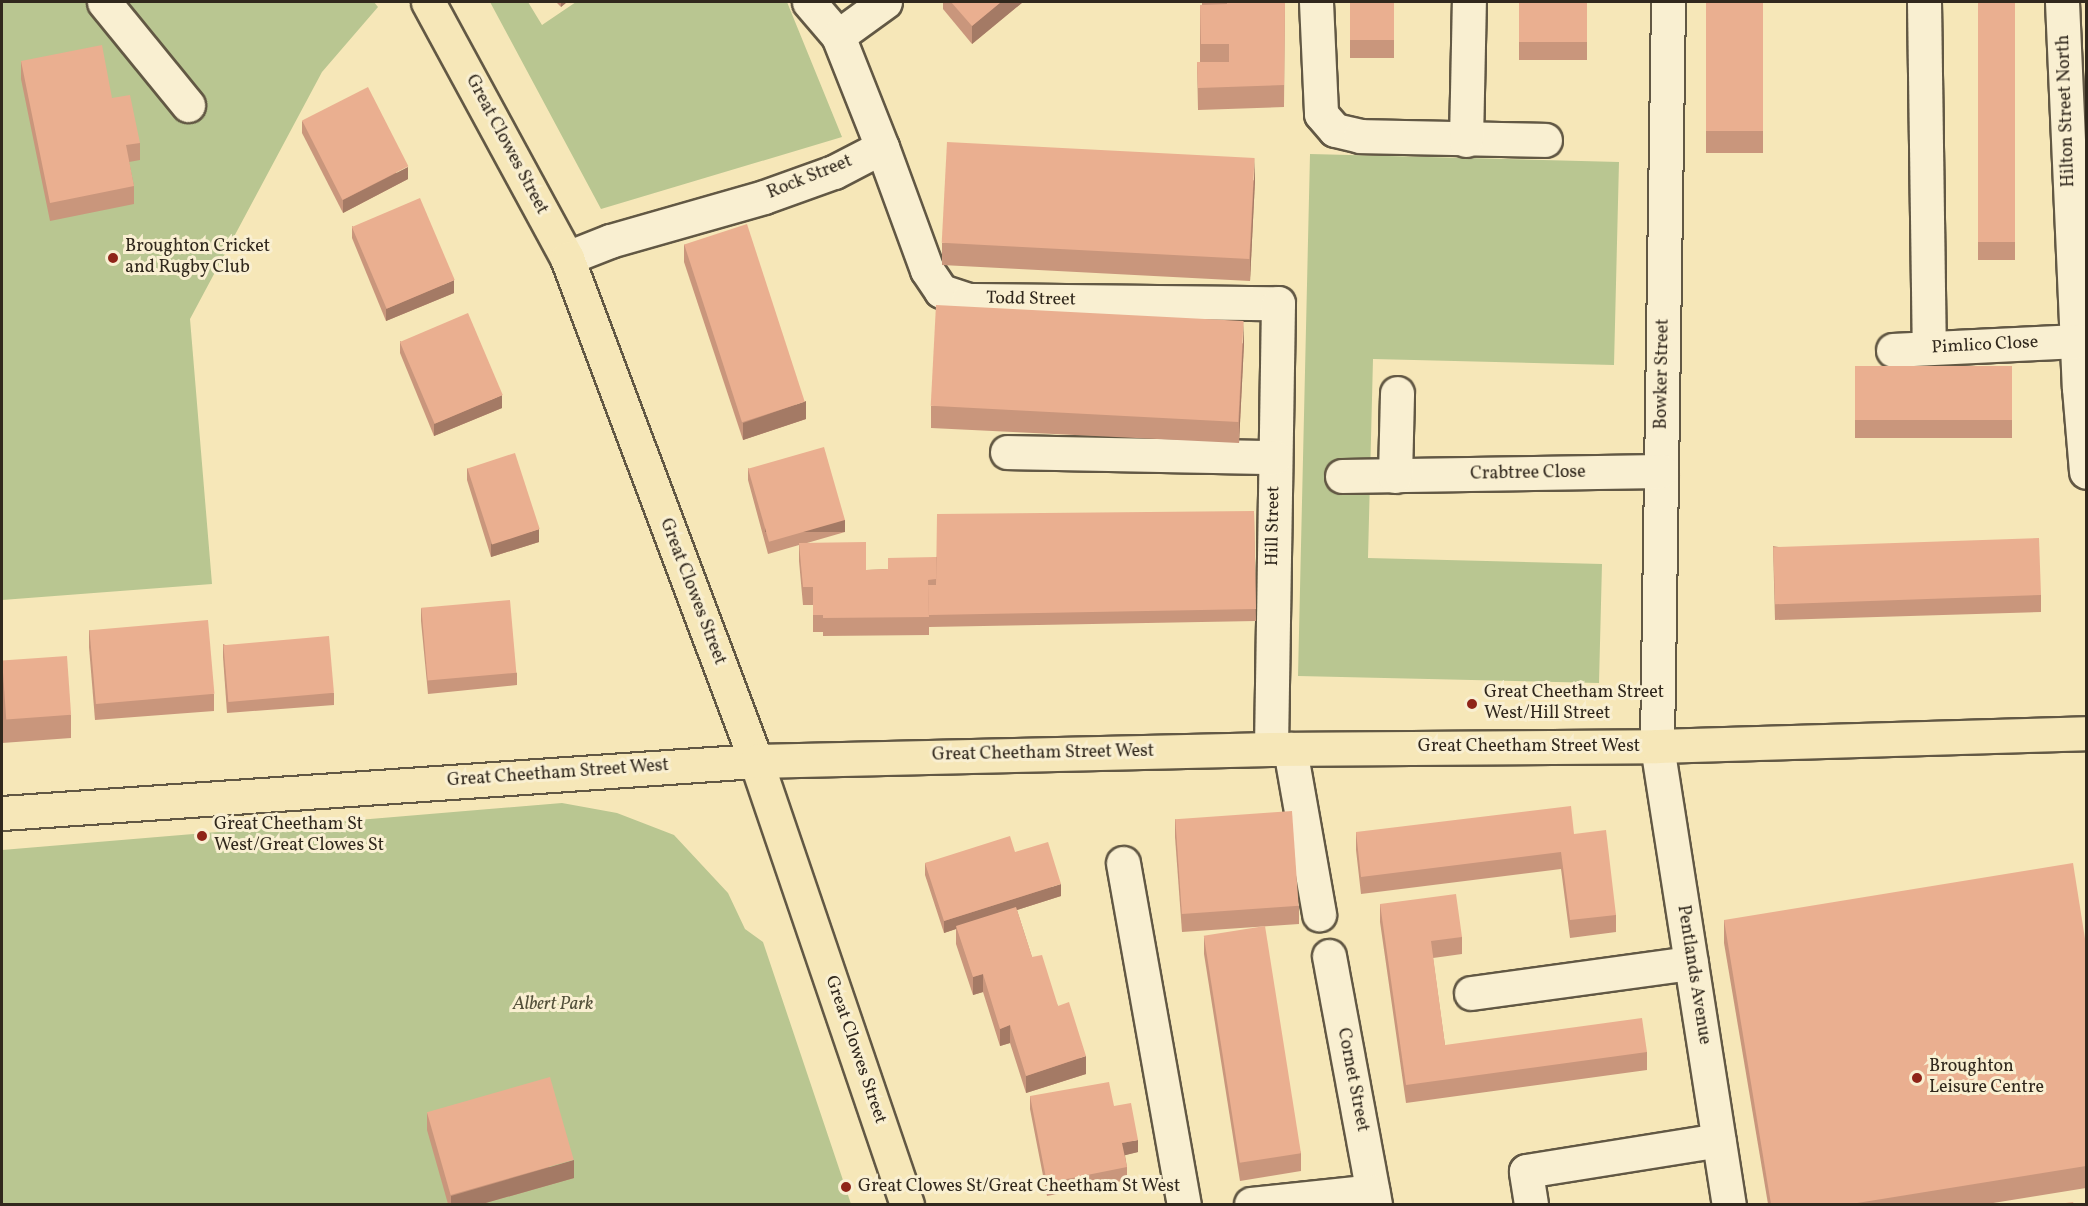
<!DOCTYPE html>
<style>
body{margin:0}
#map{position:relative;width:2088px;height:1206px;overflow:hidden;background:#f6e7b8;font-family:Vollkorn,serif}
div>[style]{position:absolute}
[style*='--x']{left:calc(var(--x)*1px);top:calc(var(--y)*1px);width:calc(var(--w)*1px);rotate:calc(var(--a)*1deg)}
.green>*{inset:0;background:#b9c691}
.roads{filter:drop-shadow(2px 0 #625844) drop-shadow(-2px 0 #625844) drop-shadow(0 2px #625844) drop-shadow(0 -2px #625844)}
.minor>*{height:33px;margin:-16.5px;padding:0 16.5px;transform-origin:16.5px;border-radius:16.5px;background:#f9efd1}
.major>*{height:33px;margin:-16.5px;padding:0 16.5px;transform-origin:16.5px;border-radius:16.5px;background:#f6e7b8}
.highway>*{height:33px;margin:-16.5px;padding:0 16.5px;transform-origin:16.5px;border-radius:16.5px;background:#f6e7b8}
.wall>*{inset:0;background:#c9967c;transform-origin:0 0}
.shaded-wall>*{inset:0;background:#a47a65;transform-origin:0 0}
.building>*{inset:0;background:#eaaf90;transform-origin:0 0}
.dots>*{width:16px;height:16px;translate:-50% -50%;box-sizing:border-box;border:3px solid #f9efd1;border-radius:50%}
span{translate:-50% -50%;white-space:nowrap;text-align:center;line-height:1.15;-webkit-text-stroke:6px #f9efd1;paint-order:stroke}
.street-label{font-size:18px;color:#31281d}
.poi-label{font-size:18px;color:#31281d}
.left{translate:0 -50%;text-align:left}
.park-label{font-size:18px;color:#53503a;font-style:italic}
.frame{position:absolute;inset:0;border:3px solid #31281d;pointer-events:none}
</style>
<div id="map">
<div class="green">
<i style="clip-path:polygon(2px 2px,374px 2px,378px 7px,322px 72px,190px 319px,212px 584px,2px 600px)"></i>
<i style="clip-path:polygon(490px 2px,528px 2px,542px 25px,576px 2px,787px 2px,842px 137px,601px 209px)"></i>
<i style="clip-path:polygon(1310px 154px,1619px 162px,1614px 365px,1373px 359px,1368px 558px,1602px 564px,1599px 683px,1298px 676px)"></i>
<i style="clip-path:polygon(562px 803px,617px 813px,674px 835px,728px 893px,745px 929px,763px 942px,851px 1204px,2px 1204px,2px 850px)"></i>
</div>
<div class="roads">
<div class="minor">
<i style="--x:104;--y:2;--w:133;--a:50.8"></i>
<i style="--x:809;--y:2;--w:45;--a:49.5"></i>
<i style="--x:1316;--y:2;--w:112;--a:87.4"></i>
<i style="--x:1321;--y:114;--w:21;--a:49"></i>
<i style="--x:1335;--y:130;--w:26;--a:13"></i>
<i style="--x:1360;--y:136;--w:185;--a:1.2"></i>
<i style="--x:1668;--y:2;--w:744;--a:90.85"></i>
<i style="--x:1657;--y:746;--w:464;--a:81.1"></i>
<i style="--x:1924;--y:2;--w:346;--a:89.2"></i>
<i style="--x:2062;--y:2;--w:386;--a:87.5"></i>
<i style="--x:2079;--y:388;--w:84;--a:85.2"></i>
<i style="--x:1466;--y:140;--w:138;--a:-88.8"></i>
<i style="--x:882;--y:147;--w:131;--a:69.9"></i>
<i style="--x:927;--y:270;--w:25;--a:56"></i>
<i style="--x:941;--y:291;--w:28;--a:18"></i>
<i style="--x:968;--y:300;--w:310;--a:0.6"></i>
<i style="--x:1278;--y:303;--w:446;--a:90.9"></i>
<i style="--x:567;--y:258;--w:46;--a:-21.6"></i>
<i style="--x:610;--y:241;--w:160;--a:-15.9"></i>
<i style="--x:764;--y:197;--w:74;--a:-19.7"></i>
<i style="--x:834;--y:172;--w:54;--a:-27.5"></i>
<i style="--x:882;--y:147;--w:119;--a:-111.6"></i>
<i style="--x:838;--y:36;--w:58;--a:-35.9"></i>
<i style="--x:1893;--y:350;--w:184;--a:-2.8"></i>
<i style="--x:1007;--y:452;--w:268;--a:1.1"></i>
<i style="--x:1342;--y:476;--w:319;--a:-0.9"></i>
<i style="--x:1395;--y:476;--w:83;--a:-88.6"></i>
<i style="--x:1290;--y:749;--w:168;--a:80"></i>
<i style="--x:1123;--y:863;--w:346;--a:79.9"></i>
<i style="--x:1329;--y:956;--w:252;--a:79.5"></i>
<i style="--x:1471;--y:993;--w:222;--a:-7.8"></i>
<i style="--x:1251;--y:1204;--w:122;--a:-6.1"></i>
<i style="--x:1531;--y:1204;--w:33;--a:-99"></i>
<i style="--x:1526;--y:1171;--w:195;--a:-9.1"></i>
</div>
<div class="major">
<i style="--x:428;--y:2;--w:291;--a:61.5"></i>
<i style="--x:567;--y:258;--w:537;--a:69.41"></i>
<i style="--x:756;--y:761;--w:468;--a:71.2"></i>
</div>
<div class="highway">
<i style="--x:2;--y:813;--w:756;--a:-3.95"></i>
<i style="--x:756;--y:761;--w:515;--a:-1.33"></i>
<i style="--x:1271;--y:749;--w:386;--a:-0.4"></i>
<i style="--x:1657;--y:746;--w:429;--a:-1.7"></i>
</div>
</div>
<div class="wall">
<i style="clip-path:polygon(556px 2px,567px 2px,561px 7px)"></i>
<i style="clip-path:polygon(943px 2px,1023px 2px,972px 44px,943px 9px)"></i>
<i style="clip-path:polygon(1202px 2px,1285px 2px,1284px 107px,1198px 110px,1197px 62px,1200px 62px,1200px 5px,1202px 5px)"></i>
<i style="left:1350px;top:2px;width:44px;height:56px"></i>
<i style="left:1519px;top:2px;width:68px;height:58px"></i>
<i style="left:1706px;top:2px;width:57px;height:151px"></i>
<i style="left:1978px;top:2px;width:37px;height:258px"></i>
<i style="clip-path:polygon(21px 61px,112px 98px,140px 143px,140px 160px,129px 162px,134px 186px,134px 204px,50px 221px,21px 79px)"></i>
<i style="clip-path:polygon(302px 121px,408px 179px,343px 213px,302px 133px)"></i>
<i style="clip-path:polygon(1255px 180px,1250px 281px,942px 265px,942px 243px)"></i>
<i style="clip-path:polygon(352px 226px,454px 293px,386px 321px,352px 238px)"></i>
<i style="clip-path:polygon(684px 244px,806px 419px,743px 440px,684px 262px)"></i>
<i style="clip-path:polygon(400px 341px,502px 408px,434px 436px,400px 353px)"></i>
<i style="clip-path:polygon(1244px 343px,1239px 443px,931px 428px,931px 406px)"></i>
<i style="left:1855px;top:366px;width:157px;height:72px"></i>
<i style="clip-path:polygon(467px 468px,539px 542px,491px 557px,467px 480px)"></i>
<i style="clip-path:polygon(748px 468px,845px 532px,807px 543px,866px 570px,888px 569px,936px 557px,1254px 511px,1256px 621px,929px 627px,929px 625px,929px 635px,823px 636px,823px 632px,813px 632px,813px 605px,803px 605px,799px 561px,799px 545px,768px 554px,748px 480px)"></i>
<i style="clip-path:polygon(1773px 546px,2041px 595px,2041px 612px,1775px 620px)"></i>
<i style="clip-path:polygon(421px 608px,517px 673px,517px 685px,428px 694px,421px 621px)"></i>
<i style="clip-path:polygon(89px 630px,214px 694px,214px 711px,95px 720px,89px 647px)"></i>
<i style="clip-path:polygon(223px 644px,334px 693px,334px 705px,227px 713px,223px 657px)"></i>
<i style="clip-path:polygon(2px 661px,71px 715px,71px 738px,2px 743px)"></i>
<i style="clip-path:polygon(1175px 819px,1299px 906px,1299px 924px,1182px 932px,1175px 837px)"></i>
<i style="clip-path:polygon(1356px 832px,1574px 834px,1616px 915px,1616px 932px,1570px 938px,1561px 869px,1361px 894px,1356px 850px)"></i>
<i style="clip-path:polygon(1015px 852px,1061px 896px,1017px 910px,1032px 957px,1058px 1006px,1086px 1074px,1026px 1093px,1010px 1043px,1000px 1046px,983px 992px,973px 995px,956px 944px,956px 929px,944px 933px,925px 875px,925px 863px)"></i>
<i style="clip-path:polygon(1380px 904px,1462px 937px,1462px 954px,1433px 958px,1445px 1045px,1647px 1052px,1647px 1070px,1406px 1103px,1380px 922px)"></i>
<i style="clip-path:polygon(1724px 920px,2086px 945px,2086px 1188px,1987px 1204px,1768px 1204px,1724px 943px)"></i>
<i style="clip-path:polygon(1204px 936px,1301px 1153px,1301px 1171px,1240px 1181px,1204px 954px)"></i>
<i style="clip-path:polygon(1030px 1096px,1114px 1106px,1138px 1152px,1125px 1155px,1127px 1167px,1127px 1180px,1047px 1196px,1030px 1109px)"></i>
<i style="clip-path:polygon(427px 1113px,574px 1178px,482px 1204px,448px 1204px,427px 1130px)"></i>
</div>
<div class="shaded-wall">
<i style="clip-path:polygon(561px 2px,567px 2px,561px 7px)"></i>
<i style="clip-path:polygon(1001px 2px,1023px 2px,972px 44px,972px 26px)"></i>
<i style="clip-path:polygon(1255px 158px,1255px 180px,1250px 281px,1250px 258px)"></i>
<i style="clip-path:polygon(408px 167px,408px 179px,343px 213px,343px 200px)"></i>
<i style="clip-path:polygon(454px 280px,454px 293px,386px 321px,386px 309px)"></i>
<i style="clip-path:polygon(1244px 321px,1244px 343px,1239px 443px,1239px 421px)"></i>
<i style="clip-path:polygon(502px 395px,502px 408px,434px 436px,434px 424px)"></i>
<i style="clip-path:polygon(806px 401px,806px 419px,743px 440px,743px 423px)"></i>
<i style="left:845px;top:520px;width:12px;height:80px;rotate:90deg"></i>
<i style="clip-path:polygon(539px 529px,539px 542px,491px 557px,491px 544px)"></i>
<i style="clip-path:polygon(1061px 884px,1061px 896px,957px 929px,956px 926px,956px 929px,944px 933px,944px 921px)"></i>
<i style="clip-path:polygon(983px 974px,983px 992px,973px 995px,973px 977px)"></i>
<i style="clip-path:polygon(1010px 1025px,1010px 1043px,1000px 1046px,1000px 1029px)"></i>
<i style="clip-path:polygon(1086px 1056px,1086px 1074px,1026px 1093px,1026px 1076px)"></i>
<i style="clip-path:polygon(1138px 1140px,1138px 1152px,1122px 1156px,1122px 1143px)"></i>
<i style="clip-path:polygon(574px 1160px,574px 1178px,482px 1204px,451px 1204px,451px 1196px)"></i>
</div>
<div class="building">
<i style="clip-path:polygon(951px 2px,1001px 2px,972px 26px)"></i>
<i style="clip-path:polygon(1227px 2px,1285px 2px,1284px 85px,1198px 88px,1197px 62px,1229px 62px,1229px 44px,1201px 44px,1200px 5px,1227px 4px)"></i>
<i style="left:1350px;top:2px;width:44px;height:38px"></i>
<i style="left:1519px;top:2px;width:68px;height:40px"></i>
<i style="left:1706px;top:2px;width:57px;height:129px"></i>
<i style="left:1978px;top:2px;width:37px;height:240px"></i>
<i style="clip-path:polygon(102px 45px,112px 98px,130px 95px,140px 143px,126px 145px,134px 186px,50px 203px,21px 61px)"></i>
<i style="left:368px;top:87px;width:89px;height:74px;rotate:63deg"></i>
<i style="left:947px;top:142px;width:308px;height:101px;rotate:3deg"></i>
<i style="left:420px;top:198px;width:89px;height:74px;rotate:67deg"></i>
<i style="left:747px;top:224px;width:187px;height:66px;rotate:72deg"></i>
<i style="left:936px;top:305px;width:308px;height:101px;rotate:3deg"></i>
<i style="left:468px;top:313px;width:89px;height:74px;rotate:67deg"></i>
<i style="left:1855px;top:366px;width:157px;height:54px"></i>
<i style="left:824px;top:447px;width:76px;height:79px;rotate:74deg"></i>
<i style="left:515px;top:453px;width:80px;height:50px;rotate:72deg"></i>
<i style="clip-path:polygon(1254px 511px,1256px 609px,929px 615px,928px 585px,936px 585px,937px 514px)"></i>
<i style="left:2039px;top:538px;width:57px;height:266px;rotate:88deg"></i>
<i style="clip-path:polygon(866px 542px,866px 570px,888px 569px,888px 558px,936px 557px,936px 579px,928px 580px,929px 617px,823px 618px,823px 615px,813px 615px,813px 587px,803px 587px,799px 543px)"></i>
<i style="left:510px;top:600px;width:73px;height:89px;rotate:85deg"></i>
<i style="left:208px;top:620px;width:74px;height:119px;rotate:85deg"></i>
<i style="left:329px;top:636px;width:57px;height:106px;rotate:85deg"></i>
<i style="left:67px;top:656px;width:59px;height:65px;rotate:86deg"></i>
<i style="clip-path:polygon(1571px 806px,1574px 834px,1606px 830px,1616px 915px,1570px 920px,1561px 852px,1361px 877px,1356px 832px)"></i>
<i style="left:1292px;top:811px;width:95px;height:117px;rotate:86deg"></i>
<i style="clip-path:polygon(1010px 836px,1015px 852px,1048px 842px,1061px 884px,944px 921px,925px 863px)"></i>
<i style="clip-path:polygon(2073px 863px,2086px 945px,2086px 1166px,1851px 1204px,1771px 1204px,1724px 920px)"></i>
<i style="clip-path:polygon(1456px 894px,1462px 937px,1431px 941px,1445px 1045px,1642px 1018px,1647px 1052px,1406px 1085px,1380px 904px)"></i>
<i style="clip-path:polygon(1016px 907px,1032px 957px,1042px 955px,1058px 1006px,1069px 1002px,1086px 1056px,1026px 1076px,1010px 1025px,1000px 1029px,983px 974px,973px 977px,956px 926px)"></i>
<i style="left:1265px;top:926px;width:230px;height:62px;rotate:81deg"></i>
<i style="left:550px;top:1077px;width:86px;height:128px;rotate:74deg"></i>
<i style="clip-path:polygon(1109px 1082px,1114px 1106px,1131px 1103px,1138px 1140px,1122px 1143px,1127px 1167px,1047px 1183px,1030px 1096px)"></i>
<i style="clip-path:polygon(2073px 1202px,2074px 1204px,2058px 1204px)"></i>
</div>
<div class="dots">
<i style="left:113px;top:258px;background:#8f2418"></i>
<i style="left:1472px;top:704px;background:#8f2418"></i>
<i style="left:202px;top:836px;background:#8f2418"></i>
<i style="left:1917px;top:1078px;background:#8f2418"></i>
<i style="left:846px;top:1187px;background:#8f2418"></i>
</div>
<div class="street-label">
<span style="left:2067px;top:111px;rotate:-92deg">Hilton Street North</span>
<span style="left:506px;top:145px;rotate:62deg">Great Clowes Street</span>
<span style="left:810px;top:178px;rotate:-22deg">Rock Street</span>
<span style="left:1031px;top:300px;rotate:1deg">Todd Street</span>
<span style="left:1985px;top:346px;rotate:-3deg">Pimlico Close</span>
<span style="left:1663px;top:374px;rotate:-89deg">Bowker Street</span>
<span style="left:1528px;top:474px;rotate:-1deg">Crabtree Close</span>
<span style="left:1274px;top:526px;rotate:-89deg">Hill Street</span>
<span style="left:692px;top:592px;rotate:69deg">Great Clowes Street</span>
<span style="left:1529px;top:747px">Great Cheetham Street West</span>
<span style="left:1043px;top:754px;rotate:-1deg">Great Cheetham Street West</span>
<span style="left:558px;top:774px;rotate:-4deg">Great Cheetham Street West</span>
<span style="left:1693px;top:975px;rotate:81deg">Pentlands Avenue</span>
<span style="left:855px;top:1050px;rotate:71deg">Great Clowes Street</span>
<span style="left:1352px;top:1080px;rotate:79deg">Cornet Street</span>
</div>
<div class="poi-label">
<span class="left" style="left:125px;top:258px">Broughton Cricket<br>and Rugby Club</span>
<span class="left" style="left:1484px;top:704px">Great Cheetham Street<br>West/Hill Street</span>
<span class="left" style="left:214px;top:836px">Great Cheetham St<br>West/Great Clowes St</span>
<span class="left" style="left:1929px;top:1078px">Broughton<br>Leisure Centre</span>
<span class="left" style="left:858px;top:1187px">Great Clowes St/Great Cheetham St West</span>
</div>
<div class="park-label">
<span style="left:553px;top:1005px">Albert Park</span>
</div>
<div class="frame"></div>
</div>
